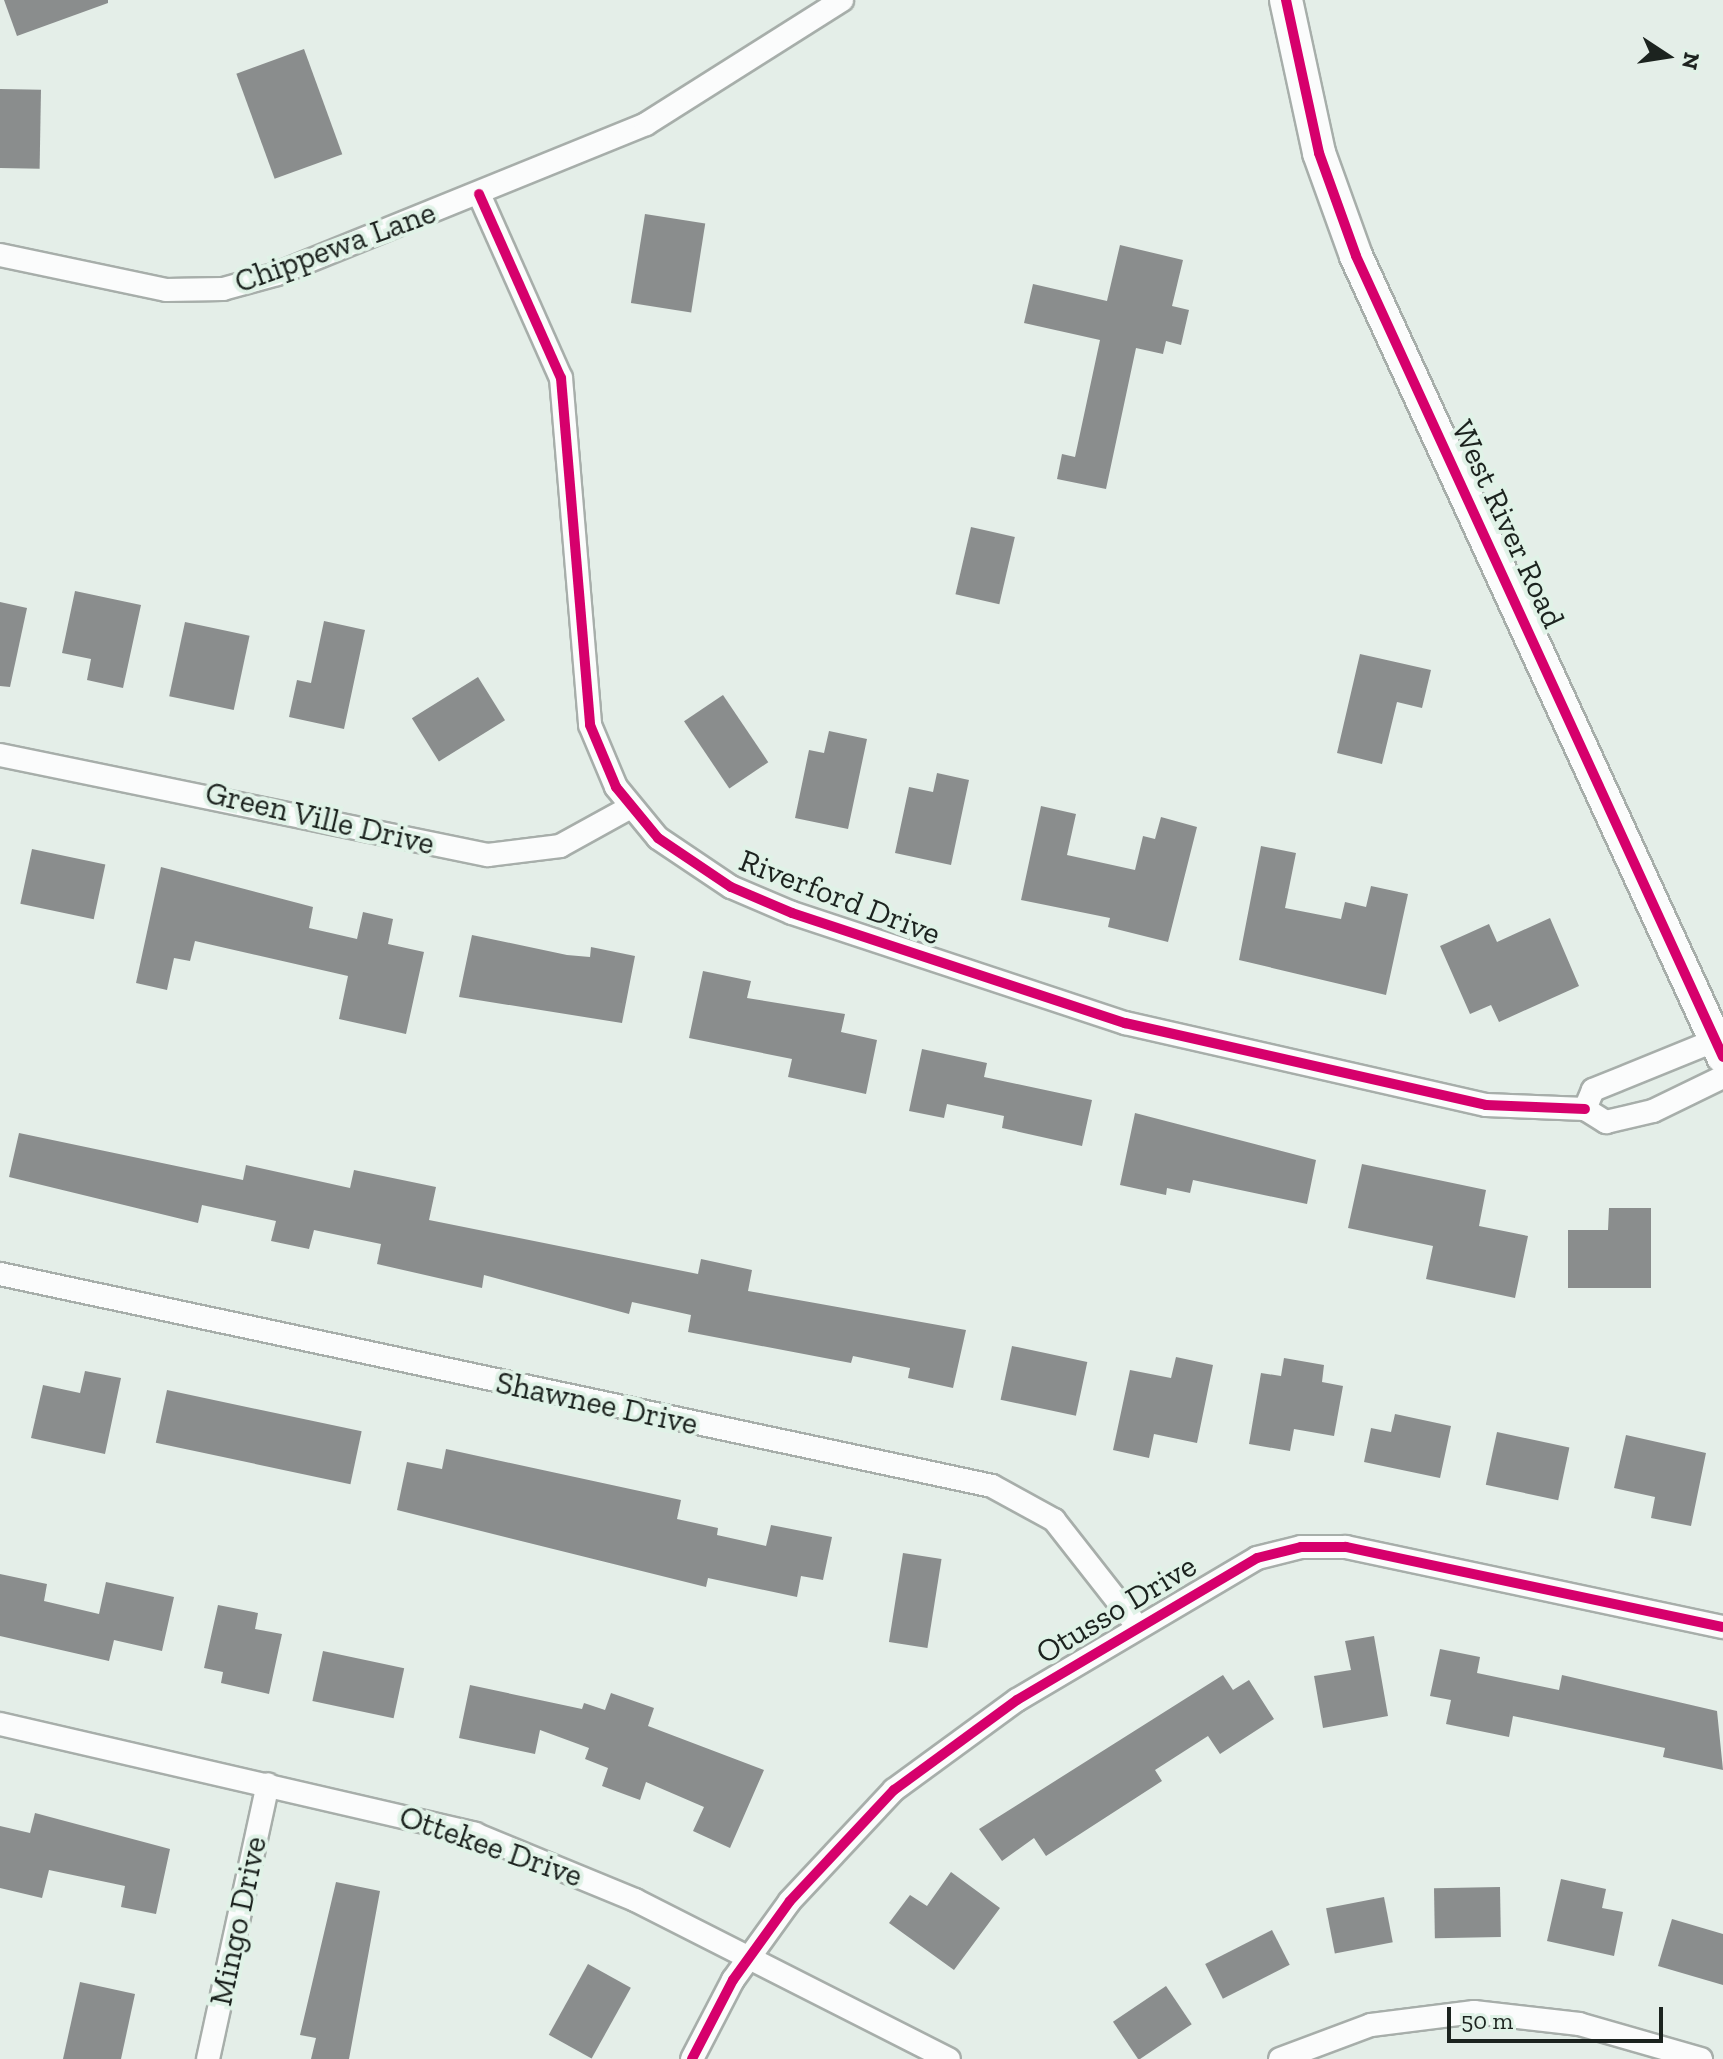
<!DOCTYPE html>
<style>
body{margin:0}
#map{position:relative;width:1723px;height:2059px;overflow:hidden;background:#e4eee8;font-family:"Zilla Slab",serif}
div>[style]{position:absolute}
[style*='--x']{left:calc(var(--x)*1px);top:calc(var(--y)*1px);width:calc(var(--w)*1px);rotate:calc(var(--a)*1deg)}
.building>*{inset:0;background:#8a8d8d;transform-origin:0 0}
.roads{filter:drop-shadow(2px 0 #a7aeaa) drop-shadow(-2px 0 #a7aeaa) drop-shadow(0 2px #a7aeaa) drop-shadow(0 -2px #a7aeaa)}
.street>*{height:22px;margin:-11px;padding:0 11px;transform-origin:11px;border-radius:11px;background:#fbfcfc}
.secondary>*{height:32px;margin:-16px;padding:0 16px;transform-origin:16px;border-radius:16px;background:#fbfcfc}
.cycleway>*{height:10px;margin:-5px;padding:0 5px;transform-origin:5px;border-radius:5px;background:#d6006c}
span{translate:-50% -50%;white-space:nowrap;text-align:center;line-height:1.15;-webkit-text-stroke:8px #e0f2e7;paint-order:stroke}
.street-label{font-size:32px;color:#1c231f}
.north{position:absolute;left:1627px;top:16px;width:80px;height:80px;-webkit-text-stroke:6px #e0f2e7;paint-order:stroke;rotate:102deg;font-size:22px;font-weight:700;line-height:32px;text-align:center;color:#1c231f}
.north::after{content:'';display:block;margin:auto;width:28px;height:36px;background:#1c231f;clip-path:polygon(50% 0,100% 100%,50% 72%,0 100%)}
.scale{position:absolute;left:1447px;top:2007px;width:216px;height:36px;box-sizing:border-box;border:4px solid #1c231f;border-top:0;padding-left:10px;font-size:24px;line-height:28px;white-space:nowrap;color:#1c231f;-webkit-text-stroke:6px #e0f2e7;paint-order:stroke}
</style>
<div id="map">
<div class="building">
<i style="clip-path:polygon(4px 0,108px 0,108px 3px,17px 36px)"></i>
<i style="left:304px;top:49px;width:112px;height:72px;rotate:70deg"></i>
<i style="left:0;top:89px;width:41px;height:79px;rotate:1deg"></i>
<i style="left:645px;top:214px;width:61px;height:90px;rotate:9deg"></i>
<i style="clip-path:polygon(1120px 245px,1183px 260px,1172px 306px,1189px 310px,1181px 345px,1166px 341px,1163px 354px,1136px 348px,1106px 489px,1057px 479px,1062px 454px,1075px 457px,1100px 340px,1024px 323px,1033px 284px,1107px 301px)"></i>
<i style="left:971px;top:527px;width:45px;height:69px;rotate:13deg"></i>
<i style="clip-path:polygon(75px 591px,141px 605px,123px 688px,87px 680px,91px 659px,62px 653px)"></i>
<i style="clip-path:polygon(0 602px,27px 608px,10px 687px,0 686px)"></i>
<i style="clip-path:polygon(324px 621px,365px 630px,344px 729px,289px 717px,297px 680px,311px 683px)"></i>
<i style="left:185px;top:622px;width:66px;height:76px;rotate:12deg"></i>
<i style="clip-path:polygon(1360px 654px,1431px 670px,1422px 708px,1397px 702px,1382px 764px,1337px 753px)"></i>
<i style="left:478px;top:677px;width:51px;height:78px;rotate:58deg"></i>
<i style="left:723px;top:695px;width:81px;height:47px;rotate:56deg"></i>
<i style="clip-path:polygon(829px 731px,867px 739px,848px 829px,795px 818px,809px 750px,824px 753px)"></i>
<i style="clip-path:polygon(937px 773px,969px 780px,951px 865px,895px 853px,909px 787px,933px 792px)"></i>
<i style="clip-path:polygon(1041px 806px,1076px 814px,1067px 855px,1135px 870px,1143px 836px,1155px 839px,1161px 817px,1197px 827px,1168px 942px,1108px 927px,1110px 918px,1021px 900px)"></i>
<i style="clip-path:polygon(1261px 846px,1296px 853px,1285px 908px,1341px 919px,1345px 902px,1366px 907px,1371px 886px,1408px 894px,1386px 995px,1239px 960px)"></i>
<i style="left:32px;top:849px;width:75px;height:56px;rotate:12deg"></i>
<i style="clip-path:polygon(161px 867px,313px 907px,309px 928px,357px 939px,363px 912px,393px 919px,388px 944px,424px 952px,406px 1034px,339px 1019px,348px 976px,195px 941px,190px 961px,174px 958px,167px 990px,136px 983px)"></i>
<i style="clip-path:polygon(1550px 918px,1579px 986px,1499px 1022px,1491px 1005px,1470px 1014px,1440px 946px,1489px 924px,1497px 942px)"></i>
<i style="clip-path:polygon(472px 935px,567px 955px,590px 957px,591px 947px,635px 956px,622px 1023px,459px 997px)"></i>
<i style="clip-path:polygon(703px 971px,751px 981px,747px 998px,845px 1014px,841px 1032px,877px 1040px,866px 1094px,788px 1077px,792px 1059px,689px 1038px)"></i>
<i style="clip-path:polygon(922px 1049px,987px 1063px,984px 1077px,1092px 1100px,1082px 1146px,1002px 1128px,1004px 1116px,947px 1104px,944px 1118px,909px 1111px)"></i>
<i style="clip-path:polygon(1135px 1113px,1316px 1160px,1307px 1204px,1193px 1180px,1190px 1193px,1167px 1188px,1166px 1195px,1120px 1185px)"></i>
<i style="clip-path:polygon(19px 1133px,243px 1180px,246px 1165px,350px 1188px,354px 1170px,436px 1187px,429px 1220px,698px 1274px,701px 1259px,752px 1270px,748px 1291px,966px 1330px,953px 1388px,908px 1378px,910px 1368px,853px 1356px,851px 1363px,688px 1332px,691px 1315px,632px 1302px,629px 1314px,484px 1275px,482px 1288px,377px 1264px,381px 1244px,314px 1230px,309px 1249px,271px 1241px,276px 1221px,202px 1205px,198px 1223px,9px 1177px)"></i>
<i style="clip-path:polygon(1362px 1164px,1486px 1190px,1479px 1226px,1528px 1236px,1515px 1298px,1426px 1279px,1433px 1246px,1348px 1228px)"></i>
<i style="clip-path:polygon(1609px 1208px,1651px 1208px,1651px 1288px,1568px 1288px,1568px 1230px,1608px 1230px)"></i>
<i style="left:1012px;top:1346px;width:77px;height:55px;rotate:12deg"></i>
<i style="clip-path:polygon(1176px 1357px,1213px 1365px,1197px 1443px,1154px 1434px,1149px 1458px,1113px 1450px,1130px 1370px,1171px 1378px)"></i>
<i style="clip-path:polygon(1284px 1358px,1324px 1365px,1322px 1382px,1343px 1386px,1334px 1436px,1294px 1429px,1290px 1451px,1249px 1444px,1261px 1373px,1281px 1376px)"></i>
<i style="clip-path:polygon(85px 1371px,121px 1378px,105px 1454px,31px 1438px,43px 1385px,80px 1393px)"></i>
<i style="left:167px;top:1390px;width:199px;height:54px;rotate:12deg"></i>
<i style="clip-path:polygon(1395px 1414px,1451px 1426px,1440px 1478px,1364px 1462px,1371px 1428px,1391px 1432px)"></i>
<i style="left:1497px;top:1432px;width:74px;height:54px;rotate:12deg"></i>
<i style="clip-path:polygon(1626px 1435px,1706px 1453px,1691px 1526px,1651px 1518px,1655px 1497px,1614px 1488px)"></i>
<i style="clip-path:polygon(446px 1449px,681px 1500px,677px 1519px,718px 1528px,717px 1535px,766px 1546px,771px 1525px,832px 1537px,823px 1580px,801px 1576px,797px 1597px,708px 1578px,706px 1587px,397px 1510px,407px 1462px,442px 1469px)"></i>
<i style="left:903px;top:1553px;width:39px;height:90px;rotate:9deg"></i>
<i style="clip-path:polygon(0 1574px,47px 1584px,44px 1601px,99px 1614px,106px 1582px,174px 1597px,162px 1651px,114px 1640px,109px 1661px,0 1636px)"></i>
<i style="clip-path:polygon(218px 1605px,258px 1613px,255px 1629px,282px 1634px,269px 1694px,221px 1683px,223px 1672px,204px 1668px)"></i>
<i style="clip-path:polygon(1374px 1636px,1388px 1716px,1323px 1728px,1314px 1676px,1351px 1670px,1345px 1641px)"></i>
<i style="clip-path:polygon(1440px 1649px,1480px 1657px,1477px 1673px,1559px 1690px,1562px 1675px,1717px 1711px,1723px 1770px,1663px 1757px,1665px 1748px,1513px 1716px,1509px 1737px,1446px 1724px,1451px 1700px,1430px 1696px)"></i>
<i style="left:323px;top:1651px;width:83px;height:51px;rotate:12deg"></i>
<i style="clip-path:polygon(1223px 1675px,1233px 1690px,1249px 1680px,1274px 1719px,1220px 1754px,1208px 1736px,1155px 1770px,1162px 1781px,1046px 1856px,1034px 1838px,1002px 1861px,979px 1829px)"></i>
<i style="clip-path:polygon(470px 1685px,582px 1709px,584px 1703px,605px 1710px,611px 1693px,654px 1708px,648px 1726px,764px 1770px,730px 1848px,693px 1831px,704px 1807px,646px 1782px,640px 1800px,602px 1786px,608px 1768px,585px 1759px,589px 1748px,540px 1730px,535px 1754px,459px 1738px)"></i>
<i style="clip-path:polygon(35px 1813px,170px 1849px,156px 1914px,121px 1907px,125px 1886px,49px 1870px,42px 1898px,0 1888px,0 1826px,30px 1833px)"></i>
<i style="clip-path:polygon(951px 1872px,1000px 1908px,954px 1970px,889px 1923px,910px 1895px,927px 1906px)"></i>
<i style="clip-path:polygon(1561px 1879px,1606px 1889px,1602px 1908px,1623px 1912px,1614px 1956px,1547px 1941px)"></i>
<i style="clip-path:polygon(336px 1882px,380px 1891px,349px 2059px,311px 2059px,316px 2038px,300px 2035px)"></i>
<i style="left:1500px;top:1887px;width:50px;height:66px;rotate:89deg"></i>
<i style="left:1384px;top:1897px;width:46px;height:59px;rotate:79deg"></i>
<i style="clip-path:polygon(1672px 1919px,1723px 1934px,1723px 1985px,1658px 1966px)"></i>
<i style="left:1272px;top:1930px;width:39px;height:75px;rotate:63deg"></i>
<i style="left:588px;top:1964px;width:49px;height:81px;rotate:29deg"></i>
<i style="clip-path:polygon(80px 1982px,135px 1994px,121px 2059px,63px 2059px)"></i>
<i style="left:1166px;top:1986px;width:46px;height:64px;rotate:56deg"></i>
</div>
<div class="roads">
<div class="street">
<i style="--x:479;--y:194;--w:201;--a:66"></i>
<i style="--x:561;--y:378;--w:348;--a:85.2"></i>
<i style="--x:590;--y:725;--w:67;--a:67.2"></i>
<i style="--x:616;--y:787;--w:66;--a:50.5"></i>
<i style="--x:658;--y:838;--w:88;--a:33.9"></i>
<i style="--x:731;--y:887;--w:66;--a:23.1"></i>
<i style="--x:792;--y:913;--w:351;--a:18.3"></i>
<i style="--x:1125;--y:1023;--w:370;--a:12.8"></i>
<i style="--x:1486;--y:1105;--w:99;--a:2.3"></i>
<i style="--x:0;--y:255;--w:170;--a:11.9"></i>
<i style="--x:166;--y:290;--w:57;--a:-1"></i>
<i style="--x:223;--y:289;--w:56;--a:-15.5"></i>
<i style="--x:277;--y:274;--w:398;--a:-22.1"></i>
<i style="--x:646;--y:124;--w:232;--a:-32.3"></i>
<i style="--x:0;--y:755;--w:498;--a:11.6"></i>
<i style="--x:488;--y:855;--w:73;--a:-7.1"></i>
<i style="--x:560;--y:846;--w:81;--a:-28.8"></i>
<i style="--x:1716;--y:1040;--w:133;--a:157.9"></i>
<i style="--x:1593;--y:1090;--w:21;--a:113"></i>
<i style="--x:1585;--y:1109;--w:25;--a:32"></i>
<i style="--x:1606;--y:1122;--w:48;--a:-13.2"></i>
<i style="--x:1653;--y:1111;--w:78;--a:-25.9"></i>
<i style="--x:0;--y:1274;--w:1014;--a:12.06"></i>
<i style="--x:992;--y:1486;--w:71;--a:28.7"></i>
<i style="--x:1054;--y:1520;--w:136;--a:51.9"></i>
<i style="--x:0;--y:1724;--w:488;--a:13"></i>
<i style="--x:475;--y:1834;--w:173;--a:22.4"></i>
<i style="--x:635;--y:1900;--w:352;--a:26.9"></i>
<i style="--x:208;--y:2059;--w:281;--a:-77.7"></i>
<i style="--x:692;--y:2059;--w:89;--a:-62.6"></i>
<i style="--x:733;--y:1980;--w:97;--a:-54.2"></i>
<i style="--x:790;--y:1901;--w:152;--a:-46.9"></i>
<i style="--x:894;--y:1790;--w:152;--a:-36.2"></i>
<i style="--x:1017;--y:1700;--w:279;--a:-30.6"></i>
<i style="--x:1257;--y:1558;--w:45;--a:-14"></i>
<i style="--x:1301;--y:1547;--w:45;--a:0"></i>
<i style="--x:1346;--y:1547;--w:385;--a:12"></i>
<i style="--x:1280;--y:2059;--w:97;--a:-20.5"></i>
<i style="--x:1371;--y:2025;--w:104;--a:-7.2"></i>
<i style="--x:1474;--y:2012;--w:106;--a:6.5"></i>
<i style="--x:1579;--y:2024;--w:127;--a:16"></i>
</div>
<div class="secondary">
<i style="--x:1286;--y:0;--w:157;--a:77.8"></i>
<i style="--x:1319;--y:153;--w:109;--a:70.2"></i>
<i style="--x:1356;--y:256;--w:881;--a:65.38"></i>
</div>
</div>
<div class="cycleway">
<i style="--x:1286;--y:0;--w:157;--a:77.8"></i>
<i style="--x:1319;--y:153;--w:109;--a:70.2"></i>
<i style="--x:1356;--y:256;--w:881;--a:65.38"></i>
<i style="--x:479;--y:194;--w:201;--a:66"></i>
<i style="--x:561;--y:378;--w:348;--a:85.2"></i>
<i style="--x:590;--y:725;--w:67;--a:67.2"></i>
<i style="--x:616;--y:787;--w:66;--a:50.5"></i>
<i style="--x:658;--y:838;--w:88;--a:33.9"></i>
<i style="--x:731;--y:887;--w:66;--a:23.1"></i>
<i style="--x:792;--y:913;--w:351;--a:18.3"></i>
<i style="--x:1125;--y:1023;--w:370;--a:12.8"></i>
<i style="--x:1486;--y:1105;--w:99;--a:2.3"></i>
<i style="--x:692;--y:2059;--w:89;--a:-62.6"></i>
<i style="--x:733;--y:1980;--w:97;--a:-54.2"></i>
<i style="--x:790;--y:1901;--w:152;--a:-46.9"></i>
<i style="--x:894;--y:1790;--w:152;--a:-36.2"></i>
<i style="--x:1017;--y:1700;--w:279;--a:-30.6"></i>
<i style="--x:1257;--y:1558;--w:45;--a:-14"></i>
<i style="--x:1301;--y:1547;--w:45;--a:0"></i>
<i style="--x:1346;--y:1547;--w:385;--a:12"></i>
</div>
<div class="street-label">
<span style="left:335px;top:247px;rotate:-20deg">Chippewa Lane</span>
<span style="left:1508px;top:524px;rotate:65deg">West River Road</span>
<span style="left:320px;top:818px;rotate:13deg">Green Ville Drive</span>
<span style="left:840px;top:897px;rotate:21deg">Riverford Drive</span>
<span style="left:597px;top:1403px;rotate:12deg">Shawnee Drive</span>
<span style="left:1116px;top:1609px;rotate:-31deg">Otusso Drive</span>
<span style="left:491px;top:1846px;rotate:19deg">Ottekee Drive</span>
<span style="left:238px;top:1921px;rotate:-78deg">Mingo Drive</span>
</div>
<div class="north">N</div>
<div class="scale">50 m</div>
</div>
